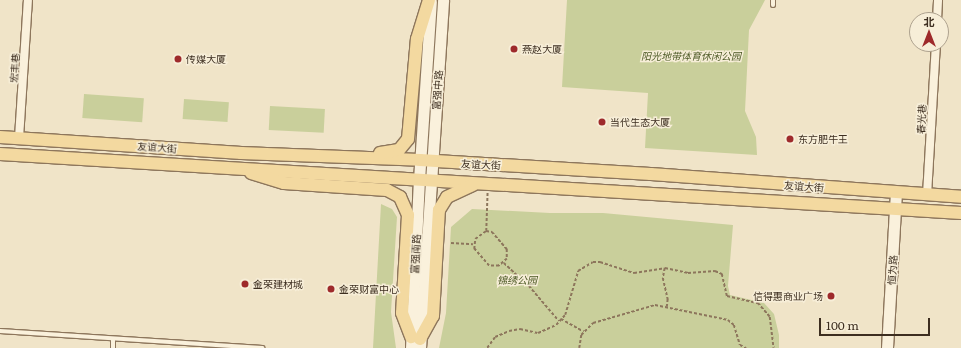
<!DOCTYPE html>
<meta charset="utf-8">
<style>
body{margin:0}
#map{position:relative;width:961px;height:348px;overflow:hidden;background:#f0e4c8;font-family:Literata,"Noto Sans SC",serif}
div>[style]{position:absolute}
[style*='--x']{left:calc(var(--x)*1px);top:calc(var(--y)*1px);width:calc(var(--w)*1px);rotate:calc(var(--a)*1deg)}
.green>*{inset:0;background:#c9cf9b;transform-origin:0 0}
.path>*{height:1.5px;margin-top:-0.75px;transform-origin:0;background:repeating-linear-gradient(90deg,#8d765c 0 3px,transparent 0 5px)}
.roads{filter:drop-shadow(1px 0 #8d765c) drop-shadow(-1px 0 #8d765c) drop-shadow(0 1px #8d765c) drop-shadow(0 -1px #8d765c)}
.lane>*{height:4px;margin:-2px;padding:0 2px;transform-origin:2px;border-radius:2px;background:#faf1dc}
.street>*{height:8px;margin:-4px;padding:0 4px;transform-origin:4px;border-radius:4px;background:#faf1dc}
.secondary>*{height:11px;margin:-5.5px;padding:0 5.5px;transform-origin:5.5px;border-radius:5.5px;background:#faf1dc}
.primary>*{height:12px;margin:-6px;padding:0 6px;transform-origin:6px;border-radius:6px;background:#f3d9a0}
.dots>*{width:11px;height:11px;translate:-50% -50%;box-sizing:border-box;border:2px solid #f7eed8;border-radius:50%}
span{translate:-50% -50%;white-space:nowrap;text-align:center;line-height:1.15;-webkit-text-stroke:3px #f7eed8;paint-order:stroke}
.poi-label{font-size:10px;color:#3d2e20}
.left{translate:0 -50%;text-align:left}
.right{translate:-100% -50%;text-align:right}
.park-label{font-size:10px;color:#4d5a26;font-style:italic}
.street-label{font-size:10px;color:#3d2e20}
.north{position:absolute;left:909px;top:12px;width:40px;height:40px;box-sizing:border-box;background:#f7eed8;border:1px solid #ada18e;border-radius:50%;rotate:0deg;font-size:11px;font-weight:700;line-height:16px;text-align:center;color:#3d2e20}
.north::after{content:'';display:block;margin:auto;width:14px;height:18px;background:#9e2a2b;clip-path:polygon(50% 0,100% 100%,50% 72%,0 100%)}
.scale{position:absolute;left:819px;top:318px;width:111px;height:18px;box-sizing:border-box;border:2px solid #3d2e20;border-top:0;padding-left:5px;font-size:12px;line-height:14px;white-space:nowrap;color:#3d2e20;-webkit-text-stroke:3px #f7eed8;paint-order:stroke}
</style>
<div id="map">
<div class="green">
<i style="clip-path:polygon(567px 0,765px 0,749px 30px,745px 111px,756px 137px,757px 155px,645px 148px,648px 93px,562px 87px)"></i>
<i style="left:84px;top:94px;width:60px;height:24px;rotate:4deg"></i>
<i style="left:184px;top:99px;width:45px;height:20px;rotate:4deg"></i>
<i style="left:270px;top:106px;width:55px;height:24px;rotate:3deg"></i>
<i style="clip-path:polygon(381px 204px,392px 209px,397px 217px,391px 312px,396px 348px,373px 348px)"></i>
<i style="clip-path:polygon(472px 209px,550px 213px,603px 213px,733px 225px,728px 286px,730px 295px,764px 303px,774px 314px,779px 335px,779px 348px,439px 348px,446px 313px,451px 227px)"></i>
</div>
<div class="path">
<i style="--x:486;--y:231;--w:6;--a:9"></i>
<i style="--x:492;--y:232;--w:23;--a:49"></i>
<i style="--x:507;--y:249;--w:10;--a:90"></i>
<i style="--x:507;--y:259;--w:11;--a:139"></i>
<i style="--x:499;--y:266;--w:10;--a:180"></i>
<i style="--x:489;--y:266;--w:23;--a:-131"></i>
<i style="--x:474;--y:249;--w:10;--a:-84"></i>
<i style="--x:475;--y:239;--w:14;--a:-36"></i>
<i style="--x:486;--y:231;--w:38;--a:-88"></i>
<i style="--x:451;--y:243;--w:22;--a:3"></i>
<i style="--x:504;--y:263;--w:34;--a:43"></i>
<i style="--x:529;--y:286;--w:46;--a:49.4"></i>
<i style="--x:665;--y:268;--w:10;--a:101"></i>
<i style="--x:663;--y:278;--w:22;--a:77"></i>
<i style="--x:668;--y:299;--w:8;--a:97"></i>
<i style="--x:561;--y:319;--w:26;--a:29"></i>
<i style="--x:487;--y:348;--w:14;--a:-54"></i>
<i style="--x:495;--y:337;--w:15;--a:-23"></i>
<i style="--x:509;--y:331;--w:11;--a:-10"></i>
<i style="--x:520;--y:329;--w:18;--a:13"></i>
<i style="--x:538;--y:333;--w:20;--a:-24"></i>
<i style="--x:556;--y:325;--w:13;--a:-48"></i>
<i style="--x:565;--y:315;--w:46;--a:-73.5"></i>
<i style="--x:578;--y:271;--w:17;--a:-31"></i>
<i style="--x:593;--y:262;--w:7;--a:0"></i>
<i style="--x:600;--y:262;--w:36;--a:18"></i>
<i style="--x:634;--y:273;--w:31;--a:-9"></i>
<i style="--x:665;--y:268;--w:24;--a:12"></i>
<i style="--x:688;--y:273;--w:27;--a:-4"></i>
<i style="--x:715;--y:271;--w:8;--a:23"></i>
<i style="--x:722;--y:274;--w:23;--a:77"></i>
<i style="--x:727;--y:296;--w:32;--a:13"></i>
<i style="--x:758;--y:303;--w:18;--a:49"></i>
<i style="--x:770;--y:317;--w:31;--a:83"></i>
<i style="--x:579;--y:348;--w:13;--a:-81"></i>
<i style="--x:581;--y:335;--w:17;--a:-45"></i>
<i style="--x:593;--y:323;--w:65;--a:-16.2"></i>
<i style="--x:655;--y:305;--w:75;--a:11.6"></i>
<i style="--x:728;--y:320;--w:8;--a:40"></i>
<i style="--x:734;--y:325;--w:21;--a:73"></i>
<i style="--x:740;--y:345;--w:7;--a:27"></i>
</div>
<div class="roads">
<div class="lane">
<i style="--x:773;--y:5;--w:5;--a:-90"></i>
<i style="--x:0;--y:331;--w:263;--a:3.7"></i>
<i style="--x:113;--y:348;--w:9;--a:-90"></i>
</div>
<div class="street">
<i style="--x:937;--y:20;--w:20;--a:-87"></i>
<i style="--x:19;--y:138;--w:138;--a:-86.3"></i>
<i style="--x:927;--y:195;--w:151;--a:-86.6"></i>
</div>
<div class="secondary">
<i style="--x:411;--y:348;--w:168;--a:-87.3"></i>
<i style="--x:419;--y:180;--w:179;--a:-86.2"></i>
<i style="--x:420;--y:348;--w:349;--a:-86.2"></i>
<i style="--x:887;--y:348;--w:156;--a:-86.7"></i>
</div>
<div class="primary">
<i style="--x:0;--y:137;--w:242;--a:3.8"></i>
<i style="--x:241;--y:153;--w:179;--a:2.2"></i>
<i style="--x:420;--y:160;--w:231;--a:3.5"></i>
<i style="--x:651;--y:174;--w:311;--a:4.2"></i>
<i style="--x:380;--y:153;--w:19;--a:-9"></i>
<i style="--x:399;--y:150;--w:14;--a:-51"></i>
<i style="--x:408;--y:139;--w:100;--a:-84.9"></i>
<i style="--x:417;--y:39;--w:41;--a:-72.9"></i>
<i style="--x:0;--y:154;--w:963;--a:3.51"></i>
<i style="--x:251;--y:173;--w:34;--a:17"></i>
<i style="--x:284;--y:183;--w:103;--a:3.9"></i>
<i style="--x:387;--y:190;--w:15;--a:28"></i>
<i style="--x:400;--y:197;--w:20;--a:66"></i>
<i style="--x:408;--y:215;--w:98;--a:93.5"></i>
<i style="--x:402;--y:313;--w:26;--a:69"></i>
<i style="--x:420;--y:339;--w:26;--a:-61"></i>
<i style="--x:433;--y:316;--w:106;--a:-86.8"></i>
<i style="--x:439;--y:210;--w:15;--a:-58"></i>
<i style="--x:447;--y:197;--w:29;--a:-25"></i>
</div>
</div>
<div class="dots">
<i style="left:514px;top:49px;background:#9e2a2b"></i>
<i style="left:178px;top:59px;background:#9e2a2b"></i>
<i style="left:602px;top:122px;background:#9e2a2b"></i>
<i style="left:790px;top:139px;background:#9e2a2b"></i>
<i style="left:245px;top:284px;background:#9e2a2b"></i>
<i style="left:331px;top:289px;background:#9e2a2b"></i>
<i style="left:831px;top:296px;background:#9e2a2b"></i>
</div>
<div class="poi-label">
<span class="left" style="left:522px;top:49px">燕赵大厦</span>
<span class="left" style="left:186px;top:59px">传媒大厦</span>
<span class="left" style="left:610px;top:122px">当代生态大厦</span>
<span class="left" style="left:798px;top:139px">东方肥牛王</span>
<span class="left" style="left:253px;top:284px">金荣建材城</span>
<span class="left" style="left:339px;top:289px">金荣财富中心</span>
<span class="right" style="left:823px;top:296px">信得惠商业广场</span>
</div>
<div class="park-label">
<span style="left:691px;top:56px">阳光地带体育休闲公园</span>
<span style="left:517px;top:280px">锦绣公园</span>
</div>
<div class="street-label">
<span style="left:14px;top:68px;rotate:-86deg">宏丰巷</span>
<span style="left:437px;top:90px;rotate:-86deg">富强中路</span>
<span style="left:921px;top:119px;rotate:-87deg">春光巷</span>
<span style="left:157px;top:147px;rotate:4deg">友谊大街</span>
<span style="left:481px;top:164px;rotate:3deg">友谊大街</span>
<span style="left:804px;top:186px;rotate:4deg">友谊大街</span>
<span style="left:415px;top:254px;rotate:-87deg">富强南路</span>
<span style="left:892px;top:270px;rotate:-86deg">恒为路</span>
</div>
<div class="north">北</div>
<div class="scale">100 m</div>
</div>
